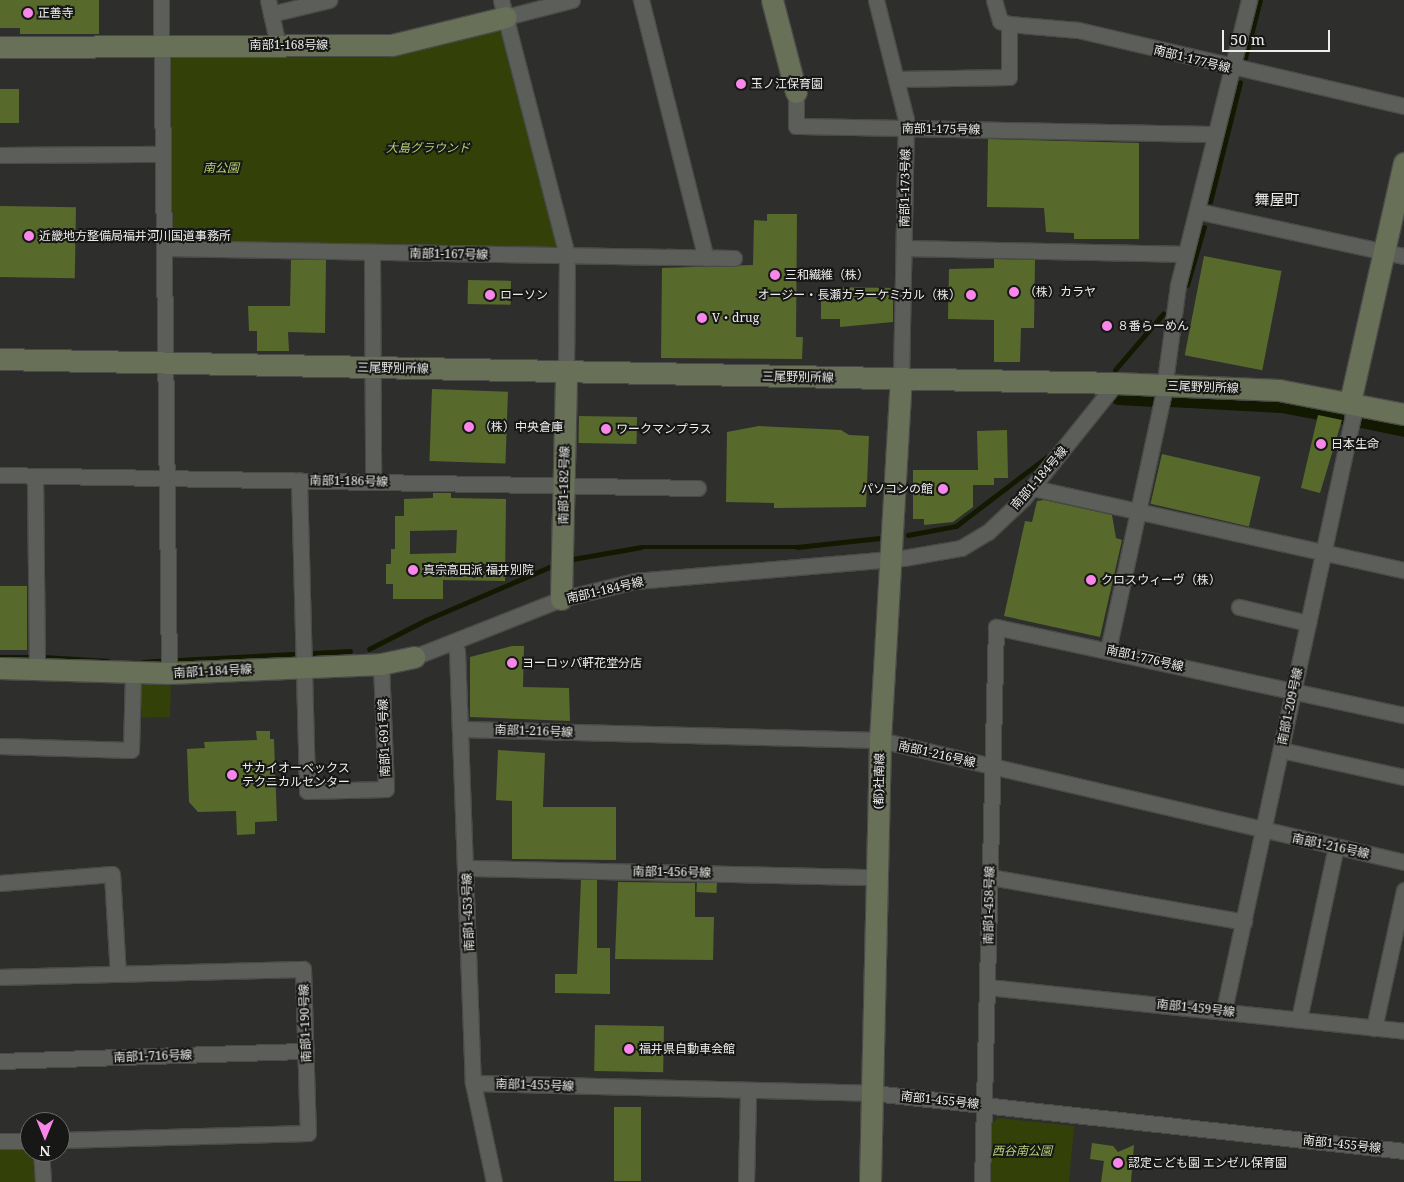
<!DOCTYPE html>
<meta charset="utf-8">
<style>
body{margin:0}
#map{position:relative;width:1404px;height:1182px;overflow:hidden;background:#2e2f2c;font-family:"Noto Serif","Noto Sans JP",serif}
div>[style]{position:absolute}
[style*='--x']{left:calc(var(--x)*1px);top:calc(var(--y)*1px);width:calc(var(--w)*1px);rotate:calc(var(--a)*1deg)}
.green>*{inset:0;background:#334007}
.stream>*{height:4.5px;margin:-2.25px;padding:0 2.25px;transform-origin:2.25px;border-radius:2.25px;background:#121900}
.canal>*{height:15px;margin:-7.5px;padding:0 7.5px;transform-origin:7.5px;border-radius:7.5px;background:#121900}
.building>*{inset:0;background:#58692c;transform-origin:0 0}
.roads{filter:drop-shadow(1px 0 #4a4a48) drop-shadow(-1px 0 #4a4a48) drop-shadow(0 1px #4a4a48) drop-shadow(0 -1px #4a4a48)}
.street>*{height:15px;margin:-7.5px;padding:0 7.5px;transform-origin:7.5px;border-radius:7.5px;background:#5c5e5a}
.secondary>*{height:21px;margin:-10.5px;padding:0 10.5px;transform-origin:10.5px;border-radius:10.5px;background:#687058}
.dots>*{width:14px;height:14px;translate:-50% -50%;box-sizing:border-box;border:2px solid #171716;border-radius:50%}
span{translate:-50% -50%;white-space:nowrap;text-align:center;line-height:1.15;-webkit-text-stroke:4px #171716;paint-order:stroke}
.poi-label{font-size:12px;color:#ededeb}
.left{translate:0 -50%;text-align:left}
.right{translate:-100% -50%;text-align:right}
.street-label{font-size:12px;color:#ededeb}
.park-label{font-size:12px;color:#b6d077;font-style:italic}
.quarter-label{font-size:15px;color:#ededeb}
.north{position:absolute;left:20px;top:1112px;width:50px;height:50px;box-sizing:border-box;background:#171716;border:1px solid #6d6d6b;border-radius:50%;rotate:180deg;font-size:14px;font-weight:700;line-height:20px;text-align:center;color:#ededeb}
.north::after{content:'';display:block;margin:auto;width:18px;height:22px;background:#f987e9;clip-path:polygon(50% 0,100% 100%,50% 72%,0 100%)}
.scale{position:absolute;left:1222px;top:30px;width:108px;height:22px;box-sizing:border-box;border:2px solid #ededeb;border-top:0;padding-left:6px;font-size:15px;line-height:18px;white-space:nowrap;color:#ededeb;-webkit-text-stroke:4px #171716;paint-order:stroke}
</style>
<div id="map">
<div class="green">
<i style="clip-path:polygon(495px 30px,501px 33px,557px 245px,553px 249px,174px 241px,170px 237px,168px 58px,172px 54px)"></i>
<i style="clip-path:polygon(146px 682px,171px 682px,170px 717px,139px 718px,139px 689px)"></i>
<i style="clip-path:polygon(998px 1118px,1074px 1126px,1069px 1182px,989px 1182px,990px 1125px)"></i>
<i style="clip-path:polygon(29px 1148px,35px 1152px,37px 1182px,0 1182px,0 1149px)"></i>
</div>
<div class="stream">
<i style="--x:1245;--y:58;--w:60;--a:-75.5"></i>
<i style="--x:1210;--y:202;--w:123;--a:-75.9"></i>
<i style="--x:1187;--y:285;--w:60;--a:-73.7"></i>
<i style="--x:1115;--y:370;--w:74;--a:-49.4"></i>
<i style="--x:908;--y:535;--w:49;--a:-10.6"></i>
<i style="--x:956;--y:526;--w:114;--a:-37.2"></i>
<i style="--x:573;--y:559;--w:69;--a:-10"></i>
<i style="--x:641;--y:547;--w:156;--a:0"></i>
<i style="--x:797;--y:547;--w:83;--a:-6.2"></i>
<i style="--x:369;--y:649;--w:64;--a:-27"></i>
<i style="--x:426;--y:620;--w:137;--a:-23.2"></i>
<i style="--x:312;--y:653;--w:38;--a:-3"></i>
<i style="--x:0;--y:657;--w:29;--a:0"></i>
<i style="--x:44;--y:657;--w:64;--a:3.6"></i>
<i style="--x:178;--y:660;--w:115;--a:-3"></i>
<i style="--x:143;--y:662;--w:16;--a:-4"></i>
</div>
<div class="canal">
<i style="--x:1118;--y:397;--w:37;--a:3"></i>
<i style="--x:1170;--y:399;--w:111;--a:3.1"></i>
<i style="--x:1281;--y:405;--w:66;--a:10.5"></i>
<i style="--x:1361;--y:420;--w:44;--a:11.8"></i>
</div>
<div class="building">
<i style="clip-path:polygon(0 0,99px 0,99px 34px,20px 34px,20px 28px,0 28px)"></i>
<i style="left:0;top:89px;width:19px;height:34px"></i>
<i style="clip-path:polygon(988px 139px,1139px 143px,1139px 239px,1074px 239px,1074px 233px,1046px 232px,1044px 208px,987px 207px)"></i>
<i style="left:0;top:206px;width:76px;height:71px;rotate:1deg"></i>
<i style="clip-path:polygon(767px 214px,797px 214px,796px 337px,803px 337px,802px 359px,661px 358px,662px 268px,753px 265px,754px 220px,767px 221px)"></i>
<i style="left:1204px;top:256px;width:79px;height:101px;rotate:11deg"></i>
<i style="clip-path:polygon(994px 259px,1035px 260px,1034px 328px,1021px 328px,1020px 362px,994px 362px,994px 320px,948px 319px,949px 269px,994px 268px)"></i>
<i style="clip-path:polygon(291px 260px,326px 260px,325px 333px,288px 332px,289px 351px,257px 351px,257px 331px,249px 331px,248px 306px,290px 306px)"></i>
<i style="left:468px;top:280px;width:43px;height:24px;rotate:1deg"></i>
<i style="clip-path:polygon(821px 287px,893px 288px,893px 322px,840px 327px,840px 319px,821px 319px)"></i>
<i style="left:432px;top:389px;width:76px;height:72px;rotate:2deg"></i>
<i style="clip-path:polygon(1318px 415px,1342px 420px,1320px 493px,1301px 488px)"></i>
<i style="left:579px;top:416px;width:58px;height:27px;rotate:1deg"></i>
<i style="clip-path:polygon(759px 426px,841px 430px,849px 435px,869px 436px,866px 507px,774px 508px,774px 503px,726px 502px,727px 432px)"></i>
<i style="clip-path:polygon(1007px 430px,1008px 478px,994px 478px,994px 485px,973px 485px,973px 507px,953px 522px,924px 525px,924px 519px,913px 519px,913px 470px,978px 470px,977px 431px)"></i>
<i style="left:1162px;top:454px;width:101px;height:51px;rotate:13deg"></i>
<i style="clip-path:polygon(evenodd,433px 493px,451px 493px,451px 498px,506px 499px,505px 581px,443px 580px,443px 599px,393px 599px,393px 584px,386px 584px,386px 564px,391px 564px,391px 549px,395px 549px,395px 516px,404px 516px,404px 499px,433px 498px,433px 493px,457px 530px,456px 553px,410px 554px,410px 531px,457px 530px)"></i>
<i style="clip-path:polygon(1044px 500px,1112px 515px,1116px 538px,1122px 540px,1100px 637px,1004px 616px,1025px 521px,1032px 522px,1037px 501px)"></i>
<i style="left:0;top:586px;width:27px;height:64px"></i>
<i style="clip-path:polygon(512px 646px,524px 646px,523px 687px,569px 688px,570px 721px,470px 717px,470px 657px)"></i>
<i style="clip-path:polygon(256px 731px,270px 731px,270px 739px,274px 739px,277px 821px,255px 822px,255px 834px,237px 835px,236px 811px,198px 812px,189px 802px,187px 749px,205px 748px,204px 742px,257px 740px)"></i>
<i style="clip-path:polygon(498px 750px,545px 753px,543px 807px,616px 807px,616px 860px,512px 859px,512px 801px,496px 800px)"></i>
<i style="clip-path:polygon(581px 880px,597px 880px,597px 948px,610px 948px,610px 994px,555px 993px,555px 974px,577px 974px)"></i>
<i style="clip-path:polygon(618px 882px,695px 883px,695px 917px,714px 917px,713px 960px,615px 959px)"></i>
<i style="left:697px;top:882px;width:20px;height:10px;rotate:3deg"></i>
<i style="left:595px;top:1025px;width:69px;height:46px;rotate:1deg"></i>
<i style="left:614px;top:1107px;width:27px;height:74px"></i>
<i style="clip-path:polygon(1092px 1143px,1113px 1146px,1118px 1152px,1134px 1145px,1131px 1182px,1101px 1182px,1104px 1161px,1090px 1159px)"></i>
</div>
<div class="roads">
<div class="street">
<i style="--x:161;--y:0;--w:673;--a:89.32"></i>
<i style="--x:268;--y:0;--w:46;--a:77.5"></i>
<i style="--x:501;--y:0;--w:263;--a:75.5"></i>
<i style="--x:567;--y:255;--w:116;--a:90.5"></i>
<i style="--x:641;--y:0;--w:266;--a:75.9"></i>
<i style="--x:876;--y:0;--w:123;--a:75.9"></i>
<i style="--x:906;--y:119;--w:261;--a:91.1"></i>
<i style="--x:994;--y:0;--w:22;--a:74"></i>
<i style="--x:1000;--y:21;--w:9;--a:18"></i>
<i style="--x:1009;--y:24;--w:69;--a:5"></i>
<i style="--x:1078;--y:30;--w:335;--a:13.1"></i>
<i style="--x:271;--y:14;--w:60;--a:-13.6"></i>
<i style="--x:506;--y:17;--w:68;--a:-14.4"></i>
<i style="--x:896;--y:79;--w:113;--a:-1"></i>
<i style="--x:1009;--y:77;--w:53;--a:-90"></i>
<i style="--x:796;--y:92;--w:34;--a:90"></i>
<i style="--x:796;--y:126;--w:419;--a:1.1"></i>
<i style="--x:0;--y:155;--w:163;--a:-0.4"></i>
<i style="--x:1197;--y:211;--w:212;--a:12.3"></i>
<i style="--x:164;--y:248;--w:570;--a:1.01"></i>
<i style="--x:904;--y:248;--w:281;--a:1.2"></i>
<i style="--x:372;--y:253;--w:228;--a:89.7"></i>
<i style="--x:0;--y:475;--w:698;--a:1.07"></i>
<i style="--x:35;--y:476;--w:192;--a:89.4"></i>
<i style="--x:299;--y:480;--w:311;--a:88.5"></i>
<i style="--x:307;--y:791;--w:79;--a:-1.5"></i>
<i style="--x:386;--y:789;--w:125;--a:-92.3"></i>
<i style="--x:1033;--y:488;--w:380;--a:12.5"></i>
<i style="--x:1239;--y:607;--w:71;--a:13.1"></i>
<i style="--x:452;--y:642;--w:10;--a:61"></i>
<i style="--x:457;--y:651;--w:432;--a:87.9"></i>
<i style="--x:473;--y:1083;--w:101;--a:78"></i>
<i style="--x:1108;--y:650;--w:260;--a:-77.8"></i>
<i style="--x:1163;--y:396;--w:112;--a:-82.3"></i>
<i style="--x:1178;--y:285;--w:294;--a:-76"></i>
<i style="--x:414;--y:657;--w:158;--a:-21.5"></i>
<i style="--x:561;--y:599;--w:76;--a:-13.7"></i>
<i style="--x:635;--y:581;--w:269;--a:-4.9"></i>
<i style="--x:903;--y:558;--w:59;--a:-9.8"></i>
<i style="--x:961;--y:548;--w:31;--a:-31"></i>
<i style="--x:988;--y:532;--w:48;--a:-43.3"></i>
<i style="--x:1023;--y:499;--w:149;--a:-51.3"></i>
<i style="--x:460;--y:729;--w:420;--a:1.5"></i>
<i style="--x:880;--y:740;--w:538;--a:13.11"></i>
<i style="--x:0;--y:746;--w:131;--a:1.7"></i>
<i style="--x:131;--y:750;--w:77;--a:-88.5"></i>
<i style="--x:1281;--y:750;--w:126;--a:12.4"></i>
<i style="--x:467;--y:868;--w:410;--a:1.3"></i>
<i style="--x:990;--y:877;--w:258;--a:10"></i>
<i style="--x:0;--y:883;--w:112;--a:-4.6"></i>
<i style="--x:112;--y:874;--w:100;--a:86.6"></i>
<i style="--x:0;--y:977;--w:303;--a:-1.5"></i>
<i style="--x:303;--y:969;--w:164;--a:88.3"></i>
<i style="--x:308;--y:1133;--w:248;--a:178.4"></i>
<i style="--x:988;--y:987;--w:418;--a:6"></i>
<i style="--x:1224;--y:1010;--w:608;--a:-77.75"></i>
<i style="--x:1353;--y:416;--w:14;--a:-102"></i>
<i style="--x:1299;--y:1019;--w:176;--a:-77.9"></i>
<i style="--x:1374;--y:1028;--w:141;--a:-77.7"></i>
<i style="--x:0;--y:1061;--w:306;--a:-1.9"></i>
<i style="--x:473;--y:1083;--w:400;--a:1.4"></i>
<i style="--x:873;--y:1093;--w:534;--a:6.23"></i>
<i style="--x:0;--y:1141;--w:30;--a:0"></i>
<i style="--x:41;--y:1152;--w:30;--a:86"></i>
<i style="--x:746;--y:1182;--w:91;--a:-88.7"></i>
<i style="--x:982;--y:1182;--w:555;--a:-88.56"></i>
<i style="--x:996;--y:627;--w:417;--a:12.2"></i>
</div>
<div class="secondary">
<i style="--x:772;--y:0;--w:95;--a:75.4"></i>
<i style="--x:0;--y:47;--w:392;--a:-0.3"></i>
<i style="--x:392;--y:45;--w:117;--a:-13.8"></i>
<i style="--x:0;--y:359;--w:1116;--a:1.23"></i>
<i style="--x:1116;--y:383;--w:163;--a:2.5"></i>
<i style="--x:1279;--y:390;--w:127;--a:10.9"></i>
<i style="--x:1350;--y:402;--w:245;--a:-77.3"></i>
<i style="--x:561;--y:599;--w:228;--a:-88.7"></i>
<i style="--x:0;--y:668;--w:169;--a:1.7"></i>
<i style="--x:169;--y:673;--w:212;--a:-2.4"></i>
<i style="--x:381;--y:664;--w:34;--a:-12"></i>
<i style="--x:870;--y:1182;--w:442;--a:-88.7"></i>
<i style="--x:880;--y:740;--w:361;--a:-86.7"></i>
</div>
</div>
<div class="dots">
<i style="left:28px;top:13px;background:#f987e9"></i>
<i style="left:741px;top:84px;background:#f987e9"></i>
<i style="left:29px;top:236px;background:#f987e9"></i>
<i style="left:775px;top:275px;background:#f987e9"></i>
<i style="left:1014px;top:292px;background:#f987e9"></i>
<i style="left:490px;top:295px;background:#f987e9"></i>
<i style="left:971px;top:295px;background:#f987e9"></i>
<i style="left:702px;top:318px;background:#f987e9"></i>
<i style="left:1107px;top:326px;background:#f987e9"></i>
<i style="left:469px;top:427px;background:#f987e9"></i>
<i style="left:606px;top:429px;background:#f987e9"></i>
<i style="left:1321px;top:444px;background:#f987e9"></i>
<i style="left:943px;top:489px;background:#f987e9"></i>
<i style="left:413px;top:570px;background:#f987e9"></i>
<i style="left:1091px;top:580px;background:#f987e9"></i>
<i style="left:512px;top:663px;background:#f987e9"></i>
<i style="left:232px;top:775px;background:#f987e9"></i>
<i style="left:629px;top:1049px;background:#f987e9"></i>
<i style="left:1118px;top:1163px;background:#f987e9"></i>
</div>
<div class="poi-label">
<span class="left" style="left:38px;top:13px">正善寺</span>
<span class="left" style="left:751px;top:84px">玉ノ江保育園</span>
<span class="left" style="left:39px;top:236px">近畿地方整備局福井河川国道事務所</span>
<span class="left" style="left:785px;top:275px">三和繊維（株）</span>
<span class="left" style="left:1024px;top:292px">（株）カラヤ</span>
<span class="left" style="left:500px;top:295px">ローソン</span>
<span class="right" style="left:961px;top:295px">オージー・長瀬カラーケミカル（株）</span>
<span class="left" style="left:712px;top:318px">V・drug</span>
<span class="left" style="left:1117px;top:326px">８番らーめん</span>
<span class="left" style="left:479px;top:427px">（株）中央倉庫</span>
<span class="left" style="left:616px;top:429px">ワークマンプラス</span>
<span class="left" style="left:1331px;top:444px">日本生命</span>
<span class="right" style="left:933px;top:489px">パソコンの館</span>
<span class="left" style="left:423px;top:570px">真宗高田派 福井別院</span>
<span class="left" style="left:1101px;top:580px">クロスウィーヴ（株）</span>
<span class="left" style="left:522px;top:663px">ヨーロッパ軒花堂分店</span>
<span class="left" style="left:242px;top:775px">サカイオーベックス<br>テクニカルセンター</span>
<span class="left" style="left:639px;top:1049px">福井県自動車会館</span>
<span class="left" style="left:1128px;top:1163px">認定こども園 エンゼル保育園</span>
</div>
<div class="street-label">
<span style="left:289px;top:45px">南部1-168号線</span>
<span style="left:1192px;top:59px;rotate:14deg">南部1-177号線</span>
<span style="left:941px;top:129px;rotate:1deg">南部1-175号線</span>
<span style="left:905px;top:188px;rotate:-89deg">南部1-173号線</span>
<span style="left:449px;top:254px;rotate:1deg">南部1-167号線</span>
<span style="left:393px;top:368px;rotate:1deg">三尾野別所線</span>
<span style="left:798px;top:377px;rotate:1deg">三尾野別所線</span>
<span style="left:1203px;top:387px;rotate:2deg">三尾野別所線</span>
<span style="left:1039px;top:478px;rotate:-49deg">南部1-184号線</span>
<span style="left:349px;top:481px;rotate:1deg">南部1-186号線</span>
<span style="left:564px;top:485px;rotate:-89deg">南部1-182号線</span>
<span style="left:605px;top:590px;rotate:-13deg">南部1-184号線</span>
<span style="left:1145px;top:658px;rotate:13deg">南部1-776号線</span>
<span style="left:213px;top:671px;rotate:-3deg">南部1-184号線</span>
<span style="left:1290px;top:706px;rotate:-78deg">南部1-209号線</span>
<span style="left:534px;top:731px;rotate:2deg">南部1-216号線</span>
<span style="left:384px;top:738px;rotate:-92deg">南部1-691号線</span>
<span style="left:937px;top:754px;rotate:13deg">南部1-216号線</span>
<span style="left:879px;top:781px;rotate:-89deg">(都)社南線</span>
<span style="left:1331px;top:846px;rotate:12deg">南部1-216号線</span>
<span style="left:672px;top:872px;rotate:1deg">南部1-456号線</span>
<span style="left:989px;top:905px;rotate:-89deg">南部1-458号線</span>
<span style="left:468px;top:912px;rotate:-92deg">南部1-453号線</span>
<span style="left:1196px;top:1008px;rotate:6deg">南部1-459号線</span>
<span style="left:305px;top:1023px;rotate:-92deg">南部1-190号線</span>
<span style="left:153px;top:1056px;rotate:-2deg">南部1-716号線</span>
<span style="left:535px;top:1085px;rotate:2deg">南部1-455号線</span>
<span style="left:940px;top:1100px;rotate:6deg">南部1-455号線</span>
<span style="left:1342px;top:1144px;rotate:6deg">南部1-455号線</span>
</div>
<div class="park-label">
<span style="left:428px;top:148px">大島グラウンド</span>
<span style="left:221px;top:168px">南公園</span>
<span style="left:1022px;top:1151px">西谷南公園</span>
</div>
<div class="quarter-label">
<span style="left:1277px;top:200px">舞屋町</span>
</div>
<div class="north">N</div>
<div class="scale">50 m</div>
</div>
